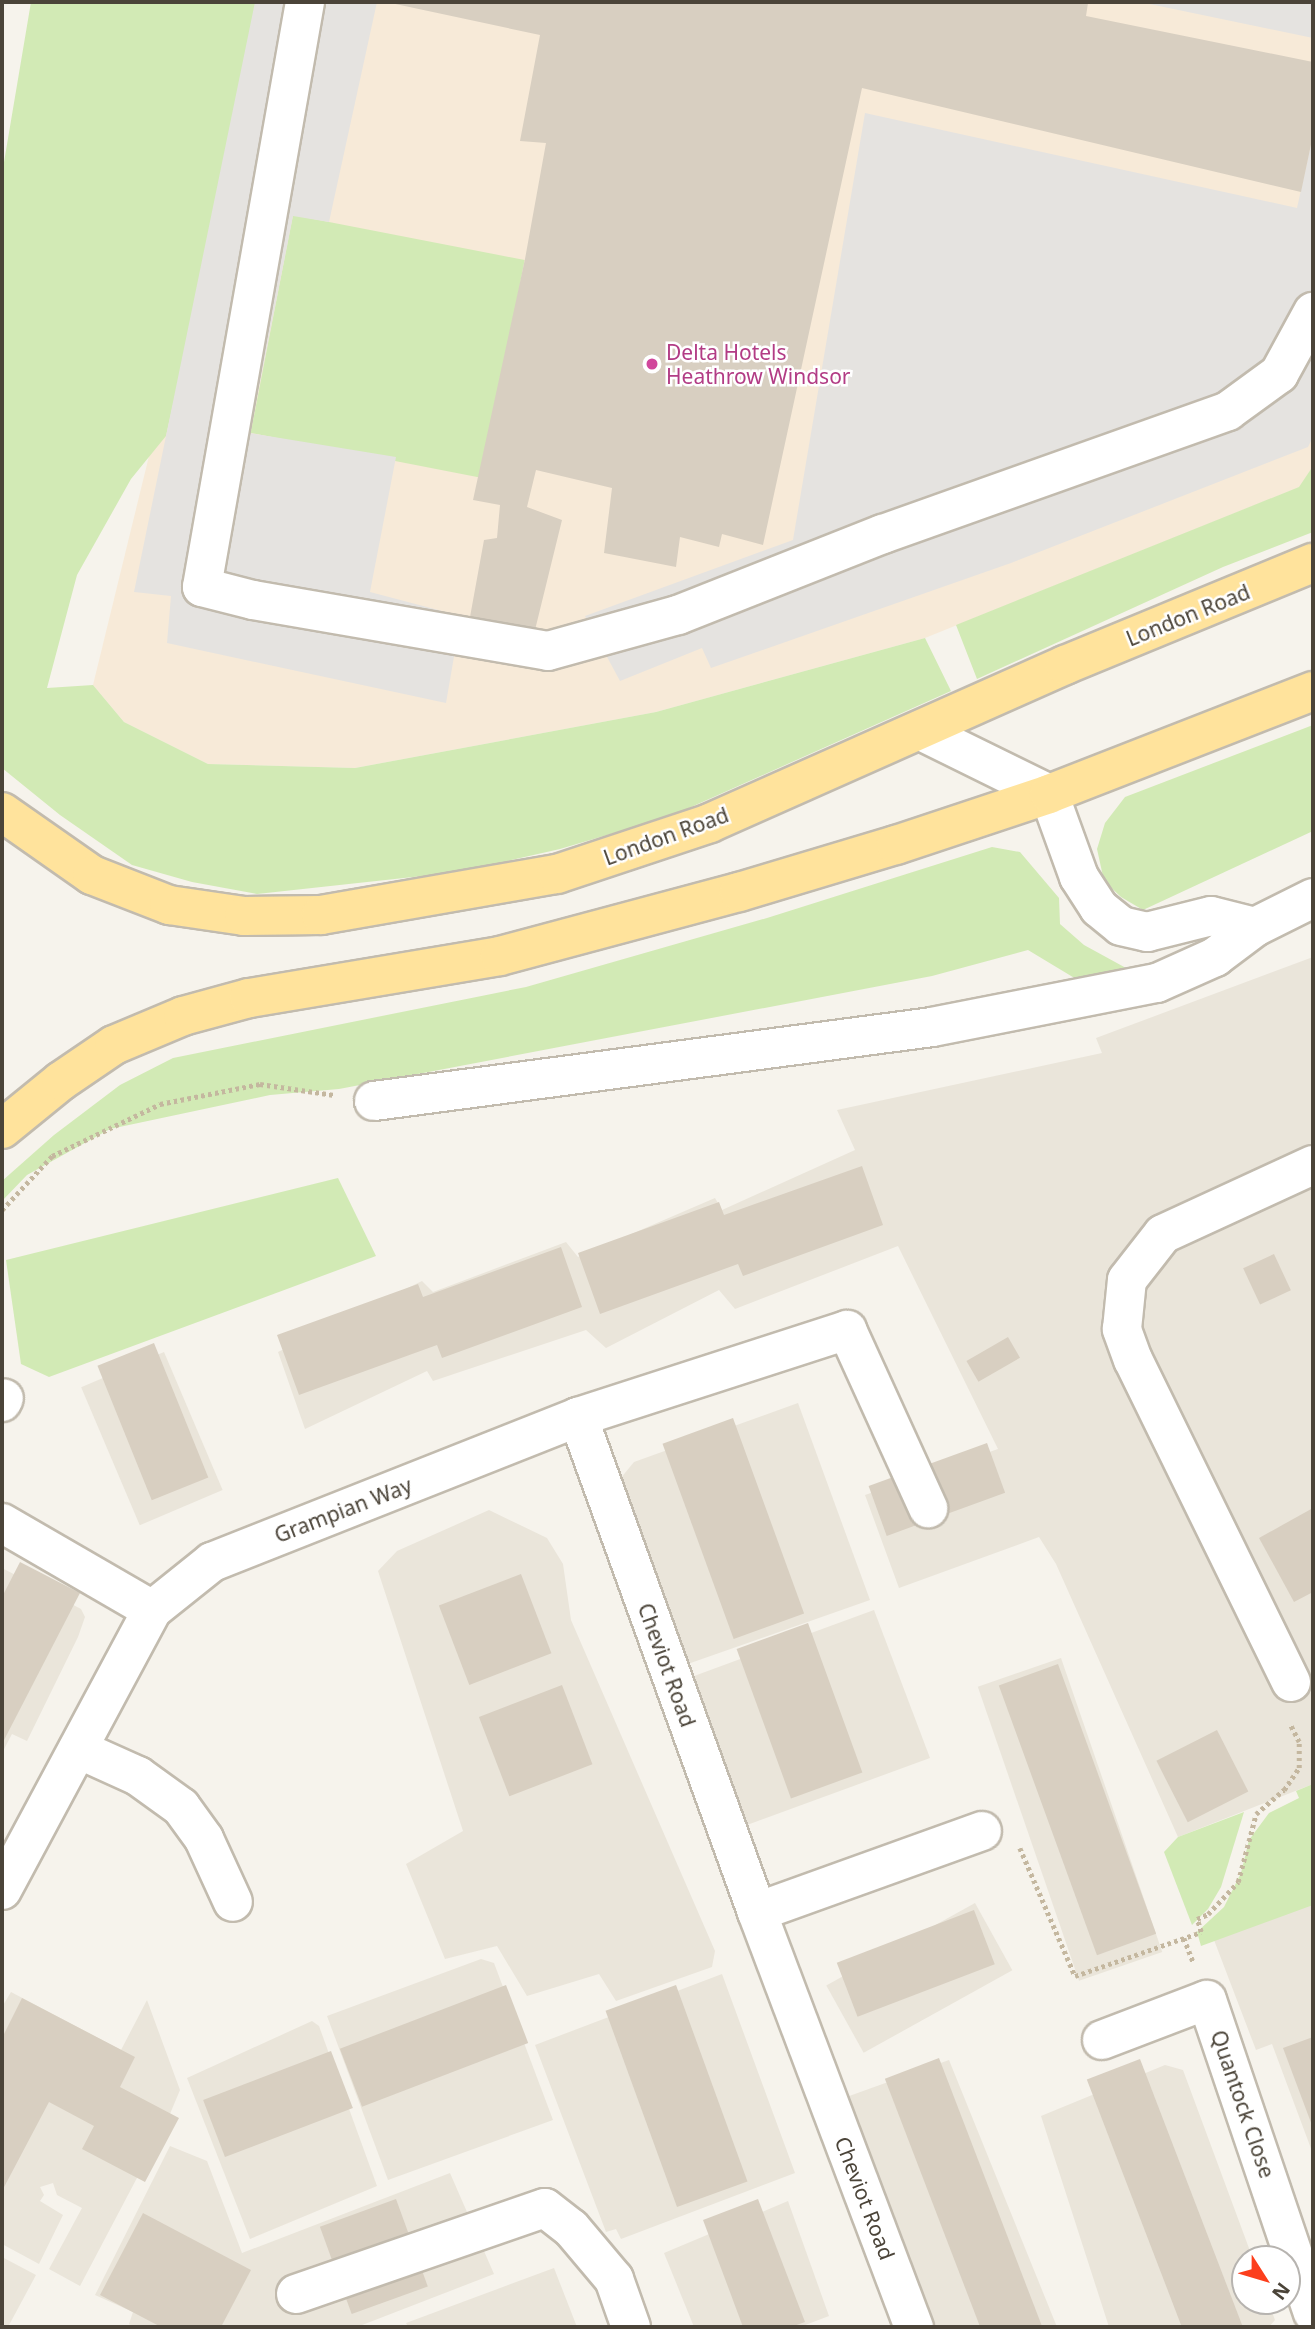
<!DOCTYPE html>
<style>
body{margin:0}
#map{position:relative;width:1315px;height:2329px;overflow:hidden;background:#f6f3ec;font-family:"Noto Sans",sans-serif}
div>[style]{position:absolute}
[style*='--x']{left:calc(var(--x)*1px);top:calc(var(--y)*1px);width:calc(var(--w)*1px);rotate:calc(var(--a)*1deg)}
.residential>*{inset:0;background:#eae5da;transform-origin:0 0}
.commercial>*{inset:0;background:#f7ead8}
.green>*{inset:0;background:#d2eab5;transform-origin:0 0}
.parking>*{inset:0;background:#e5e3e0}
.building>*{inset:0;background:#d8cfc1;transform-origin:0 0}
.path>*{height:4.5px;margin-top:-2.25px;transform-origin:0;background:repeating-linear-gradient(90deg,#c4b79f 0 3.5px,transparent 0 7px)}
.roads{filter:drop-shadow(2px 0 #c2bbae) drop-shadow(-2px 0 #c2bbae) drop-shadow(0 2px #c2bbae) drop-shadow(0 -2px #c2bbae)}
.minor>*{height:38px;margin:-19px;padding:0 19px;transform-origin:19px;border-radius:19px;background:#fff}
.major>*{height:38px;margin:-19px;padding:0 19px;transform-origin:19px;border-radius:19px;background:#ffe39c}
.dots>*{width:19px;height:19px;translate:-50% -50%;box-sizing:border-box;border:4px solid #fff;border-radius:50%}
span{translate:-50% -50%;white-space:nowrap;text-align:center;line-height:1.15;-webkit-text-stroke:5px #fff;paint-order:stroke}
.hotel-label{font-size:21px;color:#b23c85}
.left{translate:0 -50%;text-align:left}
.street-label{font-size:21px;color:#4b4439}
.frame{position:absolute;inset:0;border:4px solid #4b4439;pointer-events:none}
.north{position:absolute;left:1231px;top:2245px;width:70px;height:70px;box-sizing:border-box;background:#fff;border:2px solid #b7b4b0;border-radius:50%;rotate:127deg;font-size:19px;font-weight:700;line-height:28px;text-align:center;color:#4b4439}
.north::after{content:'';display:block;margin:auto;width:24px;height:32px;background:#fc3f1d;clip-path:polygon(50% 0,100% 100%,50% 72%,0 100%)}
</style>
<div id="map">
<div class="residential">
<i style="clip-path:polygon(1313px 957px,1313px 1784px,1178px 1837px,1056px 1564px,1039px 1537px,899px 1588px,865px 1495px,998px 1449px,898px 1246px,735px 1309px,719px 1290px,606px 1348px,586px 1330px,433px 1381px,427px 1371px,305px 1429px,278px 1352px,422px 1281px,433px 1292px,566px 1242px,578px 1257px,715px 1198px,722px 1210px,855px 1150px,837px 1110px,1102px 1053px,1096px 1038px)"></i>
<i style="left:164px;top:1352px;width:150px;height:90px;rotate:67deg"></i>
<i style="clip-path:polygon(798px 1403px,870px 1600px,682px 1666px,620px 1479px,634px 1462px)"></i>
<i style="clip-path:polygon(489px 1510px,547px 1538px,563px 1564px,571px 1620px,715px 1951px,712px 1967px,616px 2001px,599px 1974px,527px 1996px,497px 1946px,445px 1959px,406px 1864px,463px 1831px,378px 1571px,397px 1551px)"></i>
<i style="clip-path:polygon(2px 1568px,81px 1609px,85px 1617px,78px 1637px,27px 1741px,12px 1734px,2px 1753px)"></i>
<i style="clip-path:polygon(874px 1610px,930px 1758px,747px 1825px,713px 1752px,686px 1679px)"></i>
<i style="left:1061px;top:1658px;width:311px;height:88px;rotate:71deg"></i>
<i style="left:975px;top:1903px;width:77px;height:170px;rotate:61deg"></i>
<i style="clip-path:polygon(1313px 1904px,1313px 2154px,1272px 2044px,1256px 2050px,1214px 1940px)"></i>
<i style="clip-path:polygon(481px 1959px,494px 1963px,553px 2120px,388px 2180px,327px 2016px)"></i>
<i style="clip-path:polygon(722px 1974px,795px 2173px,621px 2239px,616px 2229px,606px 2232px,535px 2045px)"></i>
<i style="clip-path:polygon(11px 1992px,121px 2050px,147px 2000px,180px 2090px,167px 2121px,80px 2286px,49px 2269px,82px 2208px,57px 2195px,53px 2183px,40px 2187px,44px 2195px,40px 2201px,63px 2215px,39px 2264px,2px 2244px,2px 2007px)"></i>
<i style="clip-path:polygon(312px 2021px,319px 2026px,377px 2186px,250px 2239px,187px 2078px)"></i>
<i style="clip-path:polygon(949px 2060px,1057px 2327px,927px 2327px,841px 2099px)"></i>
<i style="clip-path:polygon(1165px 2065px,1183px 2070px,1253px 2259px,1245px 2259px,1245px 2301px,1268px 2301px,1275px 2320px,1269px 2327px,1109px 2327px,1041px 2116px)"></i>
<i style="clip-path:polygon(170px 2146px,207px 2161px,242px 2253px,450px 2173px,494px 2274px,357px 2327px,134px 2327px,129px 2324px,133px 2312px,95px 2295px)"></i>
<i style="clip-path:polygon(788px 2201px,829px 2316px,800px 2327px,694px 2327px,664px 2253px)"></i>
<i style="clip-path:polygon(2px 2257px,36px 2275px,8px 2327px,2px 2327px)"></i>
<i style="clip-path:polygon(554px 2268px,577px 2327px,408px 2327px,406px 2323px)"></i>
</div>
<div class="commercial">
<i style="clip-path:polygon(260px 2px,1313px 2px,1313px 466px,1300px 487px,925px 638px,656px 712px,355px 768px,208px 764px,124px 722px,93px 685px)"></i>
</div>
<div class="green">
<i style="clip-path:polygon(31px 2px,263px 2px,166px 436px,131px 479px,77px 575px,47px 688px,93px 685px,124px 722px,208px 764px,355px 768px,656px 712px,925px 638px,951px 691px,671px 816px,560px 849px,459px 872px,257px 894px,192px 882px,132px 865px,60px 815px,2px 768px,2px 174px)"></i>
<i style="left:293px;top:215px;width:236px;height:222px;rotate:11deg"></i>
<i style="clip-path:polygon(1313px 466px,1313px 532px,1223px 567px,977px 679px,956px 625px,1299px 487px)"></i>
<i style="clip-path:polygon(1313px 725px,1313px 831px,1143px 910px,1121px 897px,1104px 881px,1097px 849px,1105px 823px,1125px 797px)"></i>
<i style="clip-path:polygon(992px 847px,1020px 852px,1059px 898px,1060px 924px,1084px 945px,1126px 968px,1153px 971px,1091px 988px,1028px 950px,932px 976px,339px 1089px,270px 1095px,110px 1129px,27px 1175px,2px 1201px,2px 1181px,54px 1135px,120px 1085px,173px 1058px,526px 987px,767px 918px)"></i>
<i style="clip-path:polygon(338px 1178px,376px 1256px,49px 1377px,21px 1364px,6px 1260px)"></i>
<i style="clip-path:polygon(1313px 1784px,1313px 1905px,1201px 1946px,1197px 1932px,1224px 1907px,1241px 1873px,1249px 1840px,1269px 1813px,1299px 1798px,1296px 1791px)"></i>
<i style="clip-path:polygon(1244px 1812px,1221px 1887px,1208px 1909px,1192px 1925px,1164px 1852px,1178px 1837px)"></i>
</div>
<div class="parking">
<i style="clip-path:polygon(255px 2px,377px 2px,329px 222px,293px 216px,250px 433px,396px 457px,370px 592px,461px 616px,446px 703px,167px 643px,171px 596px,134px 592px)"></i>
<i style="clip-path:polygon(1140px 2px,1313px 2px,1313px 38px)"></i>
<i style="clip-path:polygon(865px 113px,1297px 208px,1313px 135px,1313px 437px,1308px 447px,1011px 563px,711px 668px,702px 648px,620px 681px,585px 616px,793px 540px)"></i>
</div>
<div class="building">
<i style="clip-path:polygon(386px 2px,1084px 2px,1088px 3px,1086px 16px,1313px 62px,1313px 135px,1301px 192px,862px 88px,763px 545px,722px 534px,719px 547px,680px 537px,676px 567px,604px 553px,612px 488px,536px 470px,527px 507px,562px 520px,535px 630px,470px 617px,484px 540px,497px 538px,500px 505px,473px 500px,525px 259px,546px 143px,520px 141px,540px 35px)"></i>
<i style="clip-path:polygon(862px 1166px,883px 1225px,743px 1276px,738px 1264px,600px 1314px,578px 1253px,719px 1202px,724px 1215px)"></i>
<i style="clip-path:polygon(561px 1247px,582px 1307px,442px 1358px,437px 1345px,299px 1395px,277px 1335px,418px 1284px,423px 1297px)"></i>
<i style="left:1274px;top:1254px;width:40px;height:34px;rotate:65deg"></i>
<i style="left:1008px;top:1337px;width:24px;height:48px;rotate:60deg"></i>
<i style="left:154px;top:1343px;width:145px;height:61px;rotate:68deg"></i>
<i style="left:733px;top:1418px;width:208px;height:75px;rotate:70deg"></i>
<i style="left:987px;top:1443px;width:53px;height:126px;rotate:70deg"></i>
<i style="clip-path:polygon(1313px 1508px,1313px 1592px,1294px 1602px,1259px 1538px)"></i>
<i style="clip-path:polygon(20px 1562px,80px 1593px,2px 1744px,2px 1597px)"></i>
<i style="left:521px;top:1574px;width:85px;height:88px;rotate:69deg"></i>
<i style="left:808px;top:1623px;width:159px;height:76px;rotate:70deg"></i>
<i style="left:1058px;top:1664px;width:287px;height:63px;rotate:70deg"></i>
<i style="left:562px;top:1685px;width:85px;height:89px;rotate:69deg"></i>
<i style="left:1217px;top:1730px;width:69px;height:68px;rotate:63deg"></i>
<i style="left:974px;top:1910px;width:58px;height:147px;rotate:69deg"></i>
<i style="left:506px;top:1985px;width:62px;height:178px;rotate:69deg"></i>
<i style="left:676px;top:1985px;width:209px;height:75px;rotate:70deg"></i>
<i style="clip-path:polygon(22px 1998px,135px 2057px,120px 2087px,179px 2118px,145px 2182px,82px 2149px,94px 2126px,49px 2102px,2px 2191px,2px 2038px)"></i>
<i style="clip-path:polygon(1313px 2037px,1313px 2128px,1283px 2048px)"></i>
<i style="left:331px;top:2051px;width:61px;height:137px;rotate:69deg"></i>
<i style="left:939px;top:2058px;width:288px;height:58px;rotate:69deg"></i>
<i style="left:1140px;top:2059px;width:286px;height:57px;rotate:69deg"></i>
<i style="left:396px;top:2199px;width:93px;height:81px;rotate:70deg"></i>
<i style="clip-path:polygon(758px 2199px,805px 2322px,791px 2327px,743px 2327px,703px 2220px)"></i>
<i style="clip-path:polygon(143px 2213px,251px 2270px,221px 2327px,161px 2327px,100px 2295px)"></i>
</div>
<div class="path">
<i style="--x:2;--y:1210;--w:74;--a:-47.2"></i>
<i style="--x:52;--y:1156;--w:120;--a:-25.7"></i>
<i style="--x:160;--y:1104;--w:102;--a:-11.3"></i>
<i style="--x:260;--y:1084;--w:75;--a:8.5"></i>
<i style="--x:1020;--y:1848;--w:139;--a:66.7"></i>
<i style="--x:1075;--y:1976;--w:133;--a:-19.2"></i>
<i style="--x:1201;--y:1932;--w:14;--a:-107"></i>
<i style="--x:1197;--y:1919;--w:12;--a:-24"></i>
<i style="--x:1208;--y:1914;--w:44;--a:-46.8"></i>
<i style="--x:1238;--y:1882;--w:70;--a:-75.2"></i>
<i style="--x:1256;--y:1814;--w:37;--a:-41"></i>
<i style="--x:1284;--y:1790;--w:27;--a:-56"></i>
<i style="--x:1299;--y:1768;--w:26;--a:-90"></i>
<i style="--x:1299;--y:1742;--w:20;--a:-117"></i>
<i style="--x:1184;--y:1938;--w:25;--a:69"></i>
</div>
<div class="roads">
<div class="minor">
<i style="--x:305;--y:2;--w:594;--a:99.99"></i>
<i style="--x:202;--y:587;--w:53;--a:14.3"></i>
<i style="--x:253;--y:600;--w:299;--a:9.8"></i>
<i style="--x:548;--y:651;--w:135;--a:-15.5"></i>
<i style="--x:678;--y:615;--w:220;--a:-21.6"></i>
<i style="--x:883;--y:534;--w:366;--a:-19.6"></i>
<i style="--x:1228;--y:411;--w:63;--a:-36"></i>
<i style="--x:1279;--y:374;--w:71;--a:-61.3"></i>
<i style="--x:921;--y:731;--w:143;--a:26.2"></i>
<i style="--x:1049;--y:794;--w:88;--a:70.1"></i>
<i style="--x:1079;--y:877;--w:37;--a:57"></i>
<i style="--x:1099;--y:908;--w:28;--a:39"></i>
<i style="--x:1121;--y:926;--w:27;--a:13"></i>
<i style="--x:1147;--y:932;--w:66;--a:-14"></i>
<i style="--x:1211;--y:916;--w:45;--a:14"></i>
<i style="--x:1255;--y:927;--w:65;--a:-26.6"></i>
<i style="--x:374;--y:1101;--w:563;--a:-7.55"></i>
<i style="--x:932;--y:1027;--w:229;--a:-11.1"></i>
<i style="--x:1157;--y:983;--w:64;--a:-24.1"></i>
<i style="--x:1215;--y:957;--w:50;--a:-36.9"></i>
<i style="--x:2;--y:1402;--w:4;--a:-63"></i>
<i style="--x:578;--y:1417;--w:526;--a:70.12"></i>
<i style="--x:757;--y:1912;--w:444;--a:69.3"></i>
<i style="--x:2;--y:1523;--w:173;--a:30.1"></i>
<i style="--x:1291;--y:1682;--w:359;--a:-116.1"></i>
<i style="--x:1133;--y:1360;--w:33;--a:-110"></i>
<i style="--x:1122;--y:1329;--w:49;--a:-84.2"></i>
<i style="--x:1127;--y:1280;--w:58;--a:-52"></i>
<i style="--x:1163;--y:1234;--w:165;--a:-24.7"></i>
<i style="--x:78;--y:1749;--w:66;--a:24.2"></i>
<i style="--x:138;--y:1776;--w:53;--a:35.8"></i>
<i style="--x:181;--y:1807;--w:39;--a:54"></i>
<i style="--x:204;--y:1839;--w:69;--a:65.3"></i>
<i style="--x:2;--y:1890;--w:318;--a:-61.8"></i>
<i style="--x:152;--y:1610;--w:77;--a:-38.7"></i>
<i style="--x:212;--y:1562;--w:394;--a:-21.6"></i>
<i style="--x:578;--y:1417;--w:283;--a:-17.9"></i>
<i style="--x:847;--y:1330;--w:196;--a:65.5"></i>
<i style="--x:757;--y:1912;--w:239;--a:-19.8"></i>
<i style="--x:1102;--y:2040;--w:112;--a:-20.9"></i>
<i style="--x:1207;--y:2000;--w:330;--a:71.3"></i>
<i style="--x:296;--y:2294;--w:263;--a:-19.1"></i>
<i style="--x:545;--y:2208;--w:33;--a:38"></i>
<i style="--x:571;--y:2228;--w:67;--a:49.9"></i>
<i style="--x:614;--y:2279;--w:51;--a:70.5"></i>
</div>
<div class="major">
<i style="--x:2;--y:812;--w:110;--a:35"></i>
<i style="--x:92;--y:875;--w:83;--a:21.3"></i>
<i style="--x:169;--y:905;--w:76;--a:8.3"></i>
<i style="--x:244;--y:916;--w:77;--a:-0.7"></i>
<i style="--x:321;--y:915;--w:240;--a:-9.9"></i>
<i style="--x:557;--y:874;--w:161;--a:-18.4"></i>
<i style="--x:710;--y:823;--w:389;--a:-24"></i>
<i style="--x:1065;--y:665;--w:268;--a:-22.4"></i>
<i style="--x:2;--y:1129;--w:76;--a:-39.1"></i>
<i style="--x:61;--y:1081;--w:64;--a:-34.2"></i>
<i style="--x:114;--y:1045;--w:75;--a:-22.8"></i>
<i style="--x:183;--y:1016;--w:68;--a:-15.3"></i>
<i style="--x:249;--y:998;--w:254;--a:-9.5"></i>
<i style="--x:500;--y:956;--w:247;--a:-15"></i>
<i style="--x:739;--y:892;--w:164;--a:-16.7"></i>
<i style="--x:896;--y:845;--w:161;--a:-18.4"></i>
<i style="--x:1049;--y:794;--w:283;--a:-21.3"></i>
</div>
</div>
<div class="dots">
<i style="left:652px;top:364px;background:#d1479c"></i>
</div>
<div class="hotel-label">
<span class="left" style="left:666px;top:364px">Delta Hotels<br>Heathrow Windsor</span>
</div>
<div class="street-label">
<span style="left:1188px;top:615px;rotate:-22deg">London Road</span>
<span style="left:666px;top:836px;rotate:-20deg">London Road</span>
<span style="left:343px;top:1510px;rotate:-21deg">Grampian Way</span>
<span style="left:667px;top:1665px;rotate:70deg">Cheviot Road</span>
<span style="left:1243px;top:2104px;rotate:71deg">Quantock Close</span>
<span style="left:865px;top:2198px;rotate:69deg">Cheviot Road</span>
</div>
<div class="frame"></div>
<div class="north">N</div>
</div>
